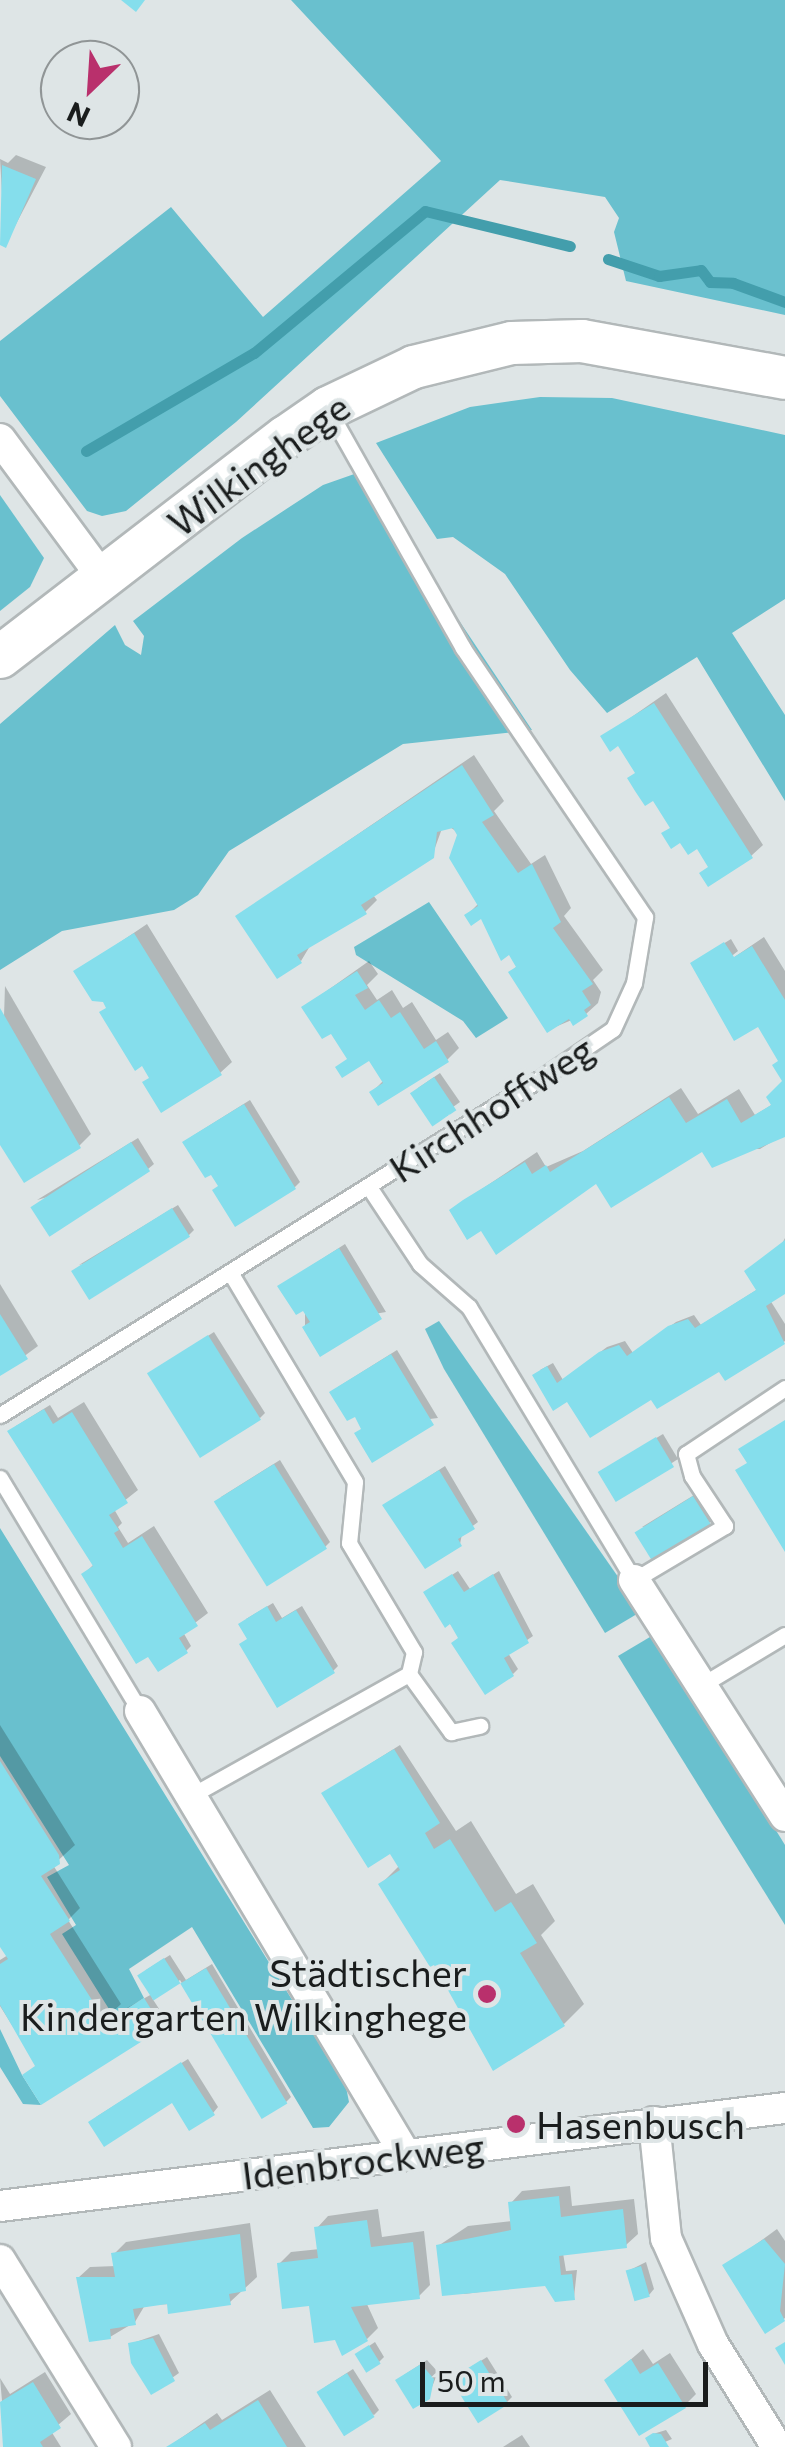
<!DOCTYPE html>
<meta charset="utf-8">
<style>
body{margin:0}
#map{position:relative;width:785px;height:2447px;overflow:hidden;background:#dee5e6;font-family:Commissioner,sans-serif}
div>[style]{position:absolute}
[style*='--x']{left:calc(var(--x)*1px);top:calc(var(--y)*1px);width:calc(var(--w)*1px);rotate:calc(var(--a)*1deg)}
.green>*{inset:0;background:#69c0ce}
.shadow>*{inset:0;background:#0003}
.stream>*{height:11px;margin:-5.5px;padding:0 5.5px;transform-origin:5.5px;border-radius:5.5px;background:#439eac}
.building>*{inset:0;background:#85deec;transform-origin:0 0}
.roads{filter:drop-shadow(2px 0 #b2b8b9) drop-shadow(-2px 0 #b2b8b9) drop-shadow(0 2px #b2b8b9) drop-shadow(0 -2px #b2b8b9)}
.lane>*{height:15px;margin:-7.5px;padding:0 7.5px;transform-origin:7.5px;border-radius:7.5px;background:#fff}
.street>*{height:30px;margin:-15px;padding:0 15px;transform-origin:15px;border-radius:15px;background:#fff}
.secondary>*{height:42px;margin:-21px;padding:0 21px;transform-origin:21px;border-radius:21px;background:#fff}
.dots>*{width:28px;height:28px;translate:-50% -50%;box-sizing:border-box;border:5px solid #dee5e6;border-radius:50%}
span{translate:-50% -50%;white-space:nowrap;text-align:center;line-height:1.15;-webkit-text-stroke:8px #dee5e6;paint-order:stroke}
.street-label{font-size:38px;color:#1a1d1d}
.poi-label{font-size:38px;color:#1a1d1d}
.right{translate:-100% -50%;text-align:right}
.left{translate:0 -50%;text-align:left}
.north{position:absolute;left:40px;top:40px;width:100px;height:100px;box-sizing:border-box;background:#dee5e6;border:2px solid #909596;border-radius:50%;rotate:205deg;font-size:28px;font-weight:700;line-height:40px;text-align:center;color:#1a1d1d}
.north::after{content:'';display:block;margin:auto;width:35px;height:45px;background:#b9306c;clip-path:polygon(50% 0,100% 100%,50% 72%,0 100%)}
.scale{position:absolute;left:420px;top:2362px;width:288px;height:45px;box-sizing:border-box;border:5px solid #1a1d1d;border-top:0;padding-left:12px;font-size:30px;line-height:35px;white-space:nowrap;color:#1a1d1d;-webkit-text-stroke:8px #dee5e6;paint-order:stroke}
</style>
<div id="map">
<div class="green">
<i style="clip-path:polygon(291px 0,785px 0,785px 315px,626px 281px,614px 232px,619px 218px,605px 197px,500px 180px,236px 422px,126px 511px,102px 516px,87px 511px,0 396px,0 341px,171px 207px,263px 317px,441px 161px)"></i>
<i style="clip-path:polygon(540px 397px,612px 398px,785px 435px,785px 599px,732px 633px,785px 715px,785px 801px,697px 657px,607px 713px,570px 670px,505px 574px,453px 537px,437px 539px,376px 443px,470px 407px)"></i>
<i style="clip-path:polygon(360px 472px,532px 730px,403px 744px,229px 851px,198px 895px,174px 910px,62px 931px,0 970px,0 724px,115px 625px,125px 645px,141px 655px,144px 636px,133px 621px,242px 538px,323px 485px)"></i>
<i style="clip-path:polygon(0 495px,44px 558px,30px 587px,0 611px)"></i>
<i style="clip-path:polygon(429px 902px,508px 1018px,476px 1038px,463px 1021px,356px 955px,354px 947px)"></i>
<i style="clip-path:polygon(439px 1321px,642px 1611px,605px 1633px,444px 1369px,425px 1329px)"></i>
<i style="clip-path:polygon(0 1528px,346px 2087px,349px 2102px,329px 2127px,313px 2128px,192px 1927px,129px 1969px,144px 1998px,114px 2017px,62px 1934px,76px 1925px,47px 1877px,69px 1865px,0 1756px)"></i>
<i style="clip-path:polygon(655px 1634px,785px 1845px,785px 1925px,618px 1656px)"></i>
<i style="clip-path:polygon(0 2029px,22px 2075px,41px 2105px,23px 2104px,0 2067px)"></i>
</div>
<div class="shadow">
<i style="clip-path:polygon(16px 155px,46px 167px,5px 245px,0 159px,8px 163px)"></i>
<i style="clip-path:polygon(666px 693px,763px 845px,751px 856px,710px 865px,698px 845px,672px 826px,619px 743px,603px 737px)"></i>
<i style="clip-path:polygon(474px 755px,504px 801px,494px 811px,531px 864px,545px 855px,571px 908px,564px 916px,603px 970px,593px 980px,601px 992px,598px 1003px,586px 1014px,548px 1030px,511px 972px,518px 965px,482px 916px,467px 915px,479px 903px,460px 834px,444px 823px,432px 856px,373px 895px,377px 900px,365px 912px,310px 946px,301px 961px,238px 916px)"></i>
<i style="clip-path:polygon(147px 924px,232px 1062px,220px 1073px,151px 1077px,108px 1006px,76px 972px)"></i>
<i style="clip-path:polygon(764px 937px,785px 971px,785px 1081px,768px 1020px,735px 1038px,700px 980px,699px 959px,731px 939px,738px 951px,705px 977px)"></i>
<i style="clip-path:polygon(369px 961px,378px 974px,367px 985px,377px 1000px,392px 990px,403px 1008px,412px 1002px,436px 1040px,448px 1032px,459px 1048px,447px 1060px,372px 1092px,384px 1080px,370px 1057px,349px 1058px,332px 1031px,304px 1007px)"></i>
<i style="clip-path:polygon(5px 986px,91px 1134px,79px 1146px,0 1140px)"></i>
<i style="clip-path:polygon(440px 1073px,460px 1102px,432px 1122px,418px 1088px)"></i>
<i style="clip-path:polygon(785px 1082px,785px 1134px,760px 1149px,703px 1149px,597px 1180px,497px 1251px,467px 1199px,537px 1152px,546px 1167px,583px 1151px,681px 1088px,698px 1114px,739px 1089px,755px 1115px,773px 1104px)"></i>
<i style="clip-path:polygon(250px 1100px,300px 1182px,295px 1187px,221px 1185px,191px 1137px)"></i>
<i style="clip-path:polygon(138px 1138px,154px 1164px,148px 1169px,37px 1200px)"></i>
<i style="clip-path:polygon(178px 1205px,194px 1230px,189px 1235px,79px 1265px)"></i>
<i style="clip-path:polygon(785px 1238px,785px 1291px,770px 1300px,785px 1324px,785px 1341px,726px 1378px,719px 1369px,652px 1396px,568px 1398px,540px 1370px,553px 1363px,563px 1380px,607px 1347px,625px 1341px,633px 1353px,676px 1322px,694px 1315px,701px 1325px,758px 1289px)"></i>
<i style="clip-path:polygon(345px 1244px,386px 1312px,305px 1326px,305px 1306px,280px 1286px)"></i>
<i style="clip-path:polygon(0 1284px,38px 1346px,0 1374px)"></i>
<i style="clip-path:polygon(214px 1332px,265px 1413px,260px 1418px,150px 1373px)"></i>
<i style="clip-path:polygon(397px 1350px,438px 1418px,363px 1427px,338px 1387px)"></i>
<i style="clip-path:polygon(84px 1402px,138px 1490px,114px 1509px,122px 1523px,118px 1527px,128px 1543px,154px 1526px,208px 1613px,183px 1632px,191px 1646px,186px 1651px,84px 1574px,94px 1564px,16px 1426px,50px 1405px,58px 1418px)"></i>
<i style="clip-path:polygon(663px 1434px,678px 1459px,617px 1499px,606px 1468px)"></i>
<i style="clip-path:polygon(280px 1460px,330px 1542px,325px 1547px,221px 1497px)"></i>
<i style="clip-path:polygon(445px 1466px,478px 1522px,462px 1534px,460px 1544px,385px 1505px)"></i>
<i style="clip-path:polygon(699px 1492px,715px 1518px,709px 1523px,642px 1527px)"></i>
<i style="clip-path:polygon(458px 1571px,470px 1589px,499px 1571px,533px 1636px,508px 1653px,518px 1669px,513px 1674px,460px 1637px,426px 1592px)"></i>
<i style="clip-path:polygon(273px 1603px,282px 1618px,302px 1606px,338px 1666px,333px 1671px,249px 1638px,246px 1619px)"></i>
<i style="clip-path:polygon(0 1725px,75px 1845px,53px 1865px,80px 1908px,68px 1920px,121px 2004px,102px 2022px,152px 1994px,146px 1970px,170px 1955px,186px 1980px,212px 1964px,291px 2097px,286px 2102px,262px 2117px,180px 1980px,152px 1998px,167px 2021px,162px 2026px,37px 2065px,0 2006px,0 1960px,8px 1955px,0 1942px)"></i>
<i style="clip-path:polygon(400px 1745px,456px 1831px,471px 1821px,516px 1894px,533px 1884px,555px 1921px,541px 1935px,584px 2004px,564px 2024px,435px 1961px,381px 1884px,400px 1865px,391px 1851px,324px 1793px)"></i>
<i style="clip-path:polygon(188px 2059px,218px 2107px,213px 2113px,173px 2100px,96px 2117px)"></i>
<i style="clip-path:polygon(570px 2186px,572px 2206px,634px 2199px,638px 2234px,626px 2245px,563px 2253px,566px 2271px,577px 2270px,574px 2297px,544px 2284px,464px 2294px,438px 2246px,468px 2226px,512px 2221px,511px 2203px,522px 2191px)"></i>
<i style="clip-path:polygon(378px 2209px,382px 2237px,424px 2231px,430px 2285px,419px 2296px,366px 2302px,378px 2328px,367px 2339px,337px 2337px,279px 2264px,291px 2252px,320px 2249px,317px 2228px,328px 2216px)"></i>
<i style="clip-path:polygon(250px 2223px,257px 2277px,230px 2302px,145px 2305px,135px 2322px,110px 2337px,78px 2278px,90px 2267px,116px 2266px,114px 2254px,126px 2242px)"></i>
<i style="clip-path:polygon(777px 2229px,785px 2241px,785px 2318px,766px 2330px,726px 2266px)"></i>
<i style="clip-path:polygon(646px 2262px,654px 2289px,649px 2295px,628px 2271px)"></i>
<i style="clip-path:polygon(159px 2334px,179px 2373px,152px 2392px,130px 2344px)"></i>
<i style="clip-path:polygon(375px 2342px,384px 2357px,379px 2362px,357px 2354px)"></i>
<i style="clip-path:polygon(643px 2349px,653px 2364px,670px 2353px,696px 2394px,684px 2406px,607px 2380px)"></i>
<i style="clip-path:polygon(487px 2357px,512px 2397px,507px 2402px,460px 2374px)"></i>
<i style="clip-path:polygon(427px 2360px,438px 2372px,428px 2397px,404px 2375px)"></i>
<i style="clip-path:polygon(353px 2369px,379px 2410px,374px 2415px,325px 2387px)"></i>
<i style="clip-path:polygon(45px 2372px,71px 2414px,51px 2431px,61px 2447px,6px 2447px,0 2378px,10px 2394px)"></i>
<i style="clip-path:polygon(270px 2390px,306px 2447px,168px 2447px,217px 2413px,222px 2420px)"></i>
<i style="clip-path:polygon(666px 2430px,672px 2439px,653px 2447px,653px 2434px)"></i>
<i style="clip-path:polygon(522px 2435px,530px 2447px,503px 2447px)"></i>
</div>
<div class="stream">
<i style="--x:608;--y:259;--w:54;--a:18.4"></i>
<i style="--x:659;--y:276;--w:42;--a:-8.1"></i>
<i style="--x:701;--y:270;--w:15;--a:53"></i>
<i style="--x:710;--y:282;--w:23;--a:2"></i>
<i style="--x:733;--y:283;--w:55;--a:20.1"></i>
<i style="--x:86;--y:451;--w:194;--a:-30.3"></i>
<i style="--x:254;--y:353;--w:222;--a:-39.7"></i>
<i style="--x:425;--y:211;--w:149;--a:13.6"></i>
</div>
<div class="building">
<i style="clip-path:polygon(121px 0,145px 0,136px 12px)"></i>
<i style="clip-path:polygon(2px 165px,36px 179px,6px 248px,0 245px)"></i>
<i style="clip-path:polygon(654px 703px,753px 858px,708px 887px,699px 873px,708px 867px,697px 849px,688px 855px,680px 843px,671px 849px,661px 833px,670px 828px,653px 801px,645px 806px,635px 791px,627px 778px,635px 773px,618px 746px,610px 752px,600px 736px)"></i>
<i style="clip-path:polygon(462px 765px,494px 815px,482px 822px,518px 873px,532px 864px,561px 922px,553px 928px,593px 984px,582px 991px,591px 1005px,584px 1010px,588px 1016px,573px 1026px,569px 1019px,547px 1033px,508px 972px,516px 967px,509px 955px,501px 961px,481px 919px,471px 926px,464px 915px,478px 906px,449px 858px,457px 835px,453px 828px,437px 832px,434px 858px,361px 905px,367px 914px,297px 955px,302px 963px,277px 979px,235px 916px)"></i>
<i style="clip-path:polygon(134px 933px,222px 1075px,161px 1113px,142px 1082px,149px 1078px,142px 1066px,135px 1071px,99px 1012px,106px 1008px,103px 1002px,92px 1001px,73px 971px)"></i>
<i style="clip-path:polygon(724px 942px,734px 957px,752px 946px,785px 1000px,785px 1137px,712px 1168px,702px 1152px,611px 1208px,596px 1184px,496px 1255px,481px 1231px,467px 1240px,449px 1210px,463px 1200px,525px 1162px,532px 1174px,546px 1165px,550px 1172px,669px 1097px,686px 1123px,727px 1099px,741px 1123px,771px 1105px,766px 1097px,782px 1081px,772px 1065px,778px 1061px,758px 1027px,734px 1041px,690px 963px)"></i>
<i style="clip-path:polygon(357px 971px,368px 988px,355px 995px,365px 1010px,379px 1000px,391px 1018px,400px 1012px,424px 1049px,436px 1041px,449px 1062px,378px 1106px,369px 1092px,383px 1083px,369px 1061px,342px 1078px,335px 1067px,347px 1059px,331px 1034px,322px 1039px,301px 1007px)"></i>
<i style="clip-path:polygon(0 1008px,81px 1148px,24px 1183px,0 1145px)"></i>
<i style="left:434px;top:1077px;width:40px;height:29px;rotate:56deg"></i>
<i style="clip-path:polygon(244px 1104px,296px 1189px,235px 1227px,212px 1190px,218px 1186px,211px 1175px,205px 1178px,182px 1142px)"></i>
<i style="left:131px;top:1142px;width:35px;height:120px;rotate:57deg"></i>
<i style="left:172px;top:1208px;width:34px;height:119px;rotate:58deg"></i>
<i style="clip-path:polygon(785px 1240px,785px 1294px,766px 1306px,785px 1344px,725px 1381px,719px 1372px,657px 1409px,651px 1400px,590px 1438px,567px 1402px,553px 1411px,532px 1375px,547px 1366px,557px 1383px,599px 1352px,619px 1345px,627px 1356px,668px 1326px,688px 1319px,695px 1328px,756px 1290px,744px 1271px)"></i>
<i style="clip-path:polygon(339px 1248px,382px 1319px,320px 1357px,302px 1327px,310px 1322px,303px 1311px,296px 1315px,277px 1286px)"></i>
<i style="clip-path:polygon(0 1314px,28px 1359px,0 1376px)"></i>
<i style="left:208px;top:1335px;width:100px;height:72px;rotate:58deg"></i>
<i style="clip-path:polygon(391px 1354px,434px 1425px,372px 1463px,354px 1433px,361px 1429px,355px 1417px,347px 1421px,329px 1392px)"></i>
<i style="clip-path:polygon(44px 1409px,53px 1424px,72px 1412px,128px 1503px,109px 1515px,119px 1530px,114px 1533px,123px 1548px,142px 1536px,198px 1626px,179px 1638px,188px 1653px,158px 1672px,148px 1657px,136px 1664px,81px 1574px,93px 1566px,7px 1431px)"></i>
<i style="clip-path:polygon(785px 1420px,785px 1552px,735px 1470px,747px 1463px,738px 1449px)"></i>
<i style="left:656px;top:1437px;width:35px;height:68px;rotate:59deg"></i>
<i style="left:274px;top:1464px;width:100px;height:71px;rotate:58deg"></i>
<i style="clip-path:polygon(439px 1470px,475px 1529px,458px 1539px,462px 1546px,425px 1569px,382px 1505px)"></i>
<i style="left:693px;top:1496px;width:34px;height:69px;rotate:58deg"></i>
<i style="clip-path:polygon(452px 1574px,464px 1592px,493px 1574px,529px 1643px,504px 1658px,514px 1676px,485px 1695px,451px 1643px,458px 1638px,450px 1624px,445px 1628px,423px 1592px)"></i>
<i style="clip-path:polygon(267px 1606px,276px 1622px,296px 1610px,335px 1673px,277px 1708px,239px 1644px,247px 1639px,238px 1624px)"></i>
<i style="clip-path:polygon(394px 1749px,440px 1823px,425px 1833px,434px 1849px,450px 1839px,495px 1912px,511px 1902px,537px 1943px,520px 1953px,565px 2026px,493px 2071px,434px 1965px,430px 1967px,378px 1884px,400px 1870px,390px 1854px,368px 1868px,321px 1793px)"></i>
<i style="clip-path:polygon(0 1761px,59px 1855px,60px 1864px,41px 1876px,70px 1921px,50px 1934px,53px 1939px,106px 2022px,144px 1998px,163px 2028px,41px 2105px,22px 2075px,35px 2066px,0 2005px,0 1964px,8px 1959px,0 1947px)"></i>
<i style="left:164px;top:1958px;width:30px;height:32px;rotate:57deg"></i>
<i style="left:206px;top:1968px;width:158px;height:30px;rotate:59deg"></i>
<i style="clip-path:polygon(181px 2062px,215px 2115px,189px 2131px,172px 2103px,104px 2147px,88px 2122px)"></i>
<i style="clip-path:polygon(559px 2196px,561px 2217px,623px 2209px,627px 2248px,559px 2256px,561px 2275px,572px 2274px,575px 2300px,555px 2302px,545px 2286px,442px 2296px,436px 2245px,511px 2230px,508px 2202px)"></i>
<i style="clip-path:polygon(367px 2220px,371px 2247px,413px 2242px,420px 2299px,351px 2307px,368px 2341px,342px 2356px,335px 2340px,314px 2343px,309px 2306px,282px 2309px,277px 2263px,318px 2258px,314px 2227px)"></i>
<i style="clip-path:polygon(240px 2234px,246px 2291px,229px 2294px,231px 2305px,168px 2314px,167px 2304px,133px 2309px,136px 2325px,110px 2329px,111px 2339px,89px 2342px,76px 2277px,115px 2277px,111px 2253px)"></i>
<i style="clip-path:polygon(764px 2239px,785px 2264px,780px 2311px,785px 2321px,765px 2334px,722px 2265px)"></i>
<i style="left:641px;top:2266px;width:32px;height:16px;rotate:74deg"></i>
<i style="clip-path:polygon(153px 2338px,175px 2381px,151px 2395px,131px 2363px,128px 2343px)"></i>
<i style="clip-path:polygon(785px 2342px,785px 2365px,775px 2348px)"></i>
<i style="left:369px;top:2345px;width:22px;height:17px;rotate:58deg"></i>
<i style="clip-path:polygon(631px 2359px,640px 2374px,658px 2363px,686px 2408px,639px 2436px,604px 2380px)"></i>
<i style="left:481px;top:2360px;width:52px;height:36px;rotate:58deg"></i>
<i style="clip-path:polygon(421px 2364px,434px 2379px,430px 2399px,413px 2409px,395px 2380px)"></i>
<i style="left:347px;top:2373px;width:52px;height:36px;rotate:58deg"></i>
<i style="clip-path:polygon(33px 2382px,61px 2428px,40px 2442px,43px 2447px,3px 2447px,0 2402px)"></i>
<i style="clip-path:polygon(258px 2400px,287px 2447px,166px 2447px,205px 2423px,210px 2430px)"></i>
<i style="clip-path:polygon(653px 2433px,661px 2434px,669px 2447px,650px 2447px,645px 2438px)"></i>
</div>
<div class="roads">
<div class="lane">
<i style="--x:369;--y:1187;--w:92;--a:56.5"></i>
<i style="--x:420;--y:1264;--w:65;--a:41.3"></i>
<i style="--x:469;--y:1307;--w:319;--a:58.9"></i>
<i style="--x:634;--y:1580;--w:106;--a:-30.7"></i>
<i style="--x:725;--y:1526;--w:60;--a:-123.4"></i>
<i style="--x:692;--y:1476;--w:23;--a:-105"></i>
<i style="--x:686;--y:1454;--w:119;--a:-33.7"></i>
<i style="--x:230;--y:1272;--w:244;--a:59.2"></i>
<i style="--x:355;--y:1482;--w:61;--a:95.6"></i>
<i style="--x:349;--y:1543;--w:127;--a:59.2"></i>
<i style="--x:414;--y:1652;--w:23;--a:103"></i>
<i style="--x:0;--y:1415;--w:641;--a:-31.93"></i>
<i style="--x:544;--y:1076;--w:83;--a:-34.3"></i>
<i style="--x:613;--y:1029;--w:51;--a:-65.5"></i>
<i style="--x:634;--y:983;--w:67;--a:-80.5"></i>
<i style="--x:645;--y:917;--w:325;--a:-124.1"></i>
<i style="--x:463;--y:648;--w:274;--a:-119.5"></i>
<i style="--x:0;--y:1478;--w:272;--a:59"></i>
<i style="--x:700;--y:1686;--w:99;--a:-31"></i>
<i style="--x:194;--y:1794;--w:246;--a:-29.2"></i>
<i style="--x:409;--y:1674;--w:72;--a:54.1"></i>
<i style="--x:451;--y:1732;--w:30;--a:-12"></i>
</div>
<div class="street">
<i style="--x:0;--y:439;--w:173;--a:53.5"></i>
<i style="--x:634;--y:1580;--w:280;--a:57.4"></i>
<i style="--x:140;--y:1711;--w:516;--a:59.11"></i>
<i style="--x:654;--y:2122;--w:117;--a:84.1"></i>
<i style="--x:666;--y:2238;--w:116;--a:66.1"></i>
<i style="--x:713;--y:2344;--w:121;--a:58.1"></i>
<i style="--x:0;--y:2206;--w:791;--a:-7.12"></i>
<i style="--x:0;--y:2260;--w:220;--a:58.2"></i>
</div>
<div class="secondary">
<i style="--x:0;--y:657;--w:361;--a:-37.6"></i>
<i style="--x:286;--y:437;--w:51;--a:-34.6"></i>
<i style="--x:328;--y:408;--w:95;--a:-25.5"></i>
<i style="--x:414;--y:367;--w:101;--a:-13.8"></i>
<i style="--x:512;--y:343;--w:70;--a:-1.6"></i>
<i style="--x:582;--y:341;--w:206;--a:10.3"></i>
</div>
</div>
<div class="dots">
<i style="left:487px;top:1994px;background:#b9306c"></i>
<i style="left:516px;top:2124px;background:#b9306c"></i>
</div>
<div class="street-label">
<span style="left:258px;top:464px;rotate:-36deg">Wilkinghege</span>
<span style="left:491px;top:1108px;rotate:-33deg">Kirchhoffweg</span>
<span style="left:363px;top:2160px;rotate:-7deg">Idenbrockweg</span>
</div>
<div class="poi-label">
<span class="right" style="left:467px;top:1994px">Städtischer<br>Kindergarten Wilkinghege</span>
<span class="left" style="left:536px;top:2124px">Hasenbusch</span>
</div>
<div class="north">N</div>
<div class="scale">50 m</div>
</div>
